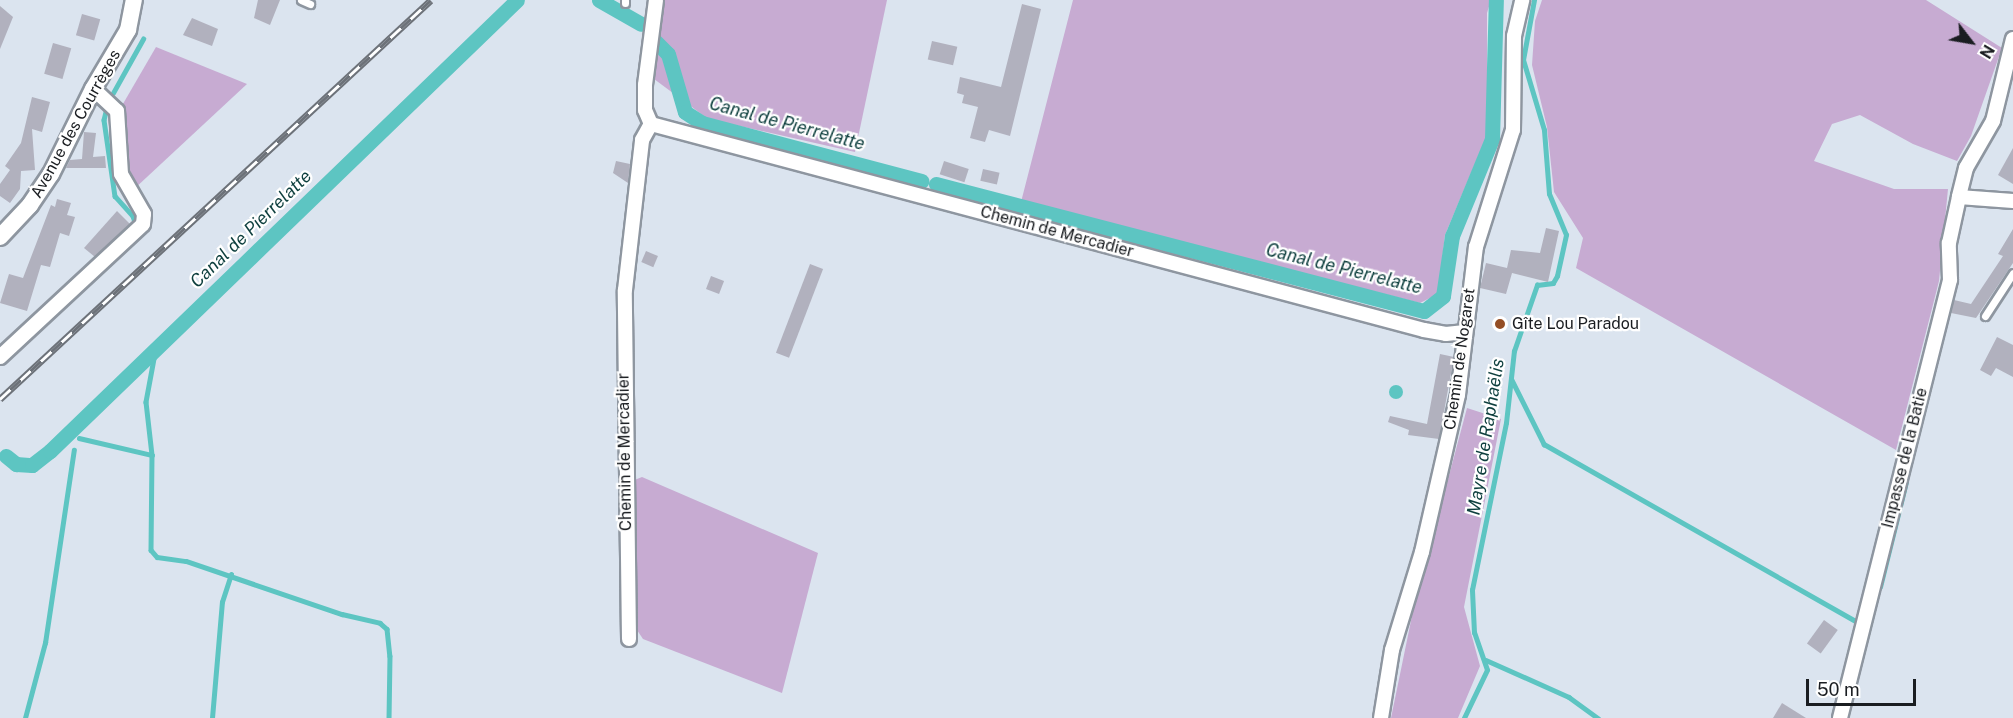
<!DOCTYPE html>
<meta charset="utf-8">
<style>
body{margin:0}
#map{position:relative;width:2013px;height:718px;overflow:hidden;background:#dbe4ef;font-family:"Public Sans",sans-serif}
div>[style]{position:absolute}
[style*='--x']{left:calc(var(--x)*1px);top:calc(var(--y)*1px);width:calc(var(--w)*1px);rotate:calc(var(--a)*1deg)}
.green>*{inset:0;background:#c7abd2}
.water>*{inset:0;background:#5dc5c2}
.round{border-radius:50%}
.stream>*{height:4.5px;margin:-2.25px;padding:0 2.25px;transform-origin:2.25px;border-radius:2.25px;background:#5dc5c2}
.canal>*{height:15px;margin:-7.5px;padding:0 7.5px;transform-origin:7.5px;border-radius:7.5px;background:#5dc5c2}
.building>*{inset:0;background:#b1b1be;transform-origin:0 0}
.roads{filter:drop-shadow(2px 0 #8e96a0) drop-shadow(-2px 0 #8e96a0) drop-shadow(0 2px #8e96a0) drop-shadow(0 -2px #8e96a0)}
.service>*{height:7px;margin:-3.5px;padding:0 3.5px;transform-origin:3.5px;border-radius:3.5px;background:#fff}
.minor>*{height:14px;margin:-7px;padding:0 7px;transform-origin:7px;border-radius:7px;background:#fff}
.tertiary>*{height:16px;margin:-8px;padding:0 8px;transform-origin:8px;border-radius:8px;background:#fff}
.rail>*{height:7px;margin-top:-3.5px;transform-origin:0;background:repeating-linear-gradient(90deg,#fff 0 14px,#6d7279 0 28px);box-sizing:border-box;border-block:2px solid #6d7279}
.dots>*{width:16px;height:16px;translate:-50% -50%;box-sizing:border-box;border:3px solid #fff;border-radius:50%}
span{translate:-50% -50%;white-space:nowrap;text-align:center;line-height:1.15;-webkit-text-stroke:4.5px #fff;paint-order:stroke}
.street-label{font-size:16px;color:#1a1d21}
.poi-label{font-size:16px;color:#1a1d21}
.left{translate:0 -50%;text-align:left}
.water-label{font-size:18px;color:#0e3f3e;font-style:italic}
.north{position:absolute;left:1941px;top:12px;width:60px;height:60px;-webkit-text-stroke:4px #fff;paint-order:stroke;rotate:121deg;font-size:16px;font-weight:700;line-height:24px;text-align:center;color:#1a1d21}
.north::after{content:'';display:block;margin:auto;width:21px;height:27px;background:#1a1d21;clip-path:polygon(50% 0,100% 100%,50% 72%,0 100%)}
.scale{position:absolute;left:1806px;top:679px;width:110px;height:27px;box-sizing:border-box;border:3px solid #1a1d21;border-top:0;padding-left:8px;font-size:18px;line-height:21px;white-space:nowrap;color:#1a1d21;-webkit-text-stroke:4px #fff;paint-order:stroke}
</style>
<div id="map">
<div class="green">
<i style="clip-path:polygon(665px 0,887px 0,855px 152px,708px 119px,650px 76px)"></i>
<i style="clip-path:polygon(1073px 0,1491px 0,1487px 13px,1487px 135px,1445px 235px,1438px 294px,1420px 303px,1021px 202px)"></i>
<i style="clip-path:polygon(1542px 0,1926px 0,2002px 48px,1971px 136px,1957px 161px,1913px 144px,1860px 115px,1832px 124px,1814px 161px,1894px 189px,1948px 189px,1939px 281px,1896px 450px,1576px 268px,1583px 238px,1554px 192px,1547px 127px,1532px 65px,1535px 21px)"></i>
<i style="clip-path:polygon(156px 47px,247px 84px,133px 190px,127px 174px,120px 109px)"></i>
<i style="clip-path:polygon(1467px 408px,1501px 419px,1464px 607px,1480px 666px,1458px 718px,1391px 718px,1413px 611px)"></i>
<i style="clip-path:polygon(642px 477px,818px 553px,782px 693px,643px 639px,635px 627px,632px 481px)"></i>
</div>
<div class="water">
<i class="round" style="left:1389px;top:385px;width:14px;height:14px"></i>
</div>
<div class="stream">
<i style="--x:113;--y:93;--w:62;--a:-60.9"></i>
<i style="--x:107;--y:108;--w:12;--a:104"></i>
<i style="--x:104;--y:120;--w:77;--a:81.8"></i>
<i style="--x:115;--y:196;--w:27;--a:48"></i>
<i style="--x:133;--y:216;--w:9;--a:72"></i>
<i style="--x:156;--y:348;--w:55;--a:100.5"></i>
<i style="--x:146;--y:402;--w:53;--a:83.5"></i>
<i style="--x:152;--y:455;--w:95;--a:90.6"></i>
<i style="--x:151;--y:550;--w:9;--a:49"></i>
<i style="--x:157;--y:557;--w:29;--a:8"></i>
<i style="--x:186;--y:561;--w:165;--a:18.8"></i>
<i style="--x:342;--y:614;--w:39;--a:13"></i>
<i style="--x:380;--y:623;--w:9;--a:41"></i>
<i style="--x:387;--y:629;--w:27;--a:84"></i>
<i style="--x:390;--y:656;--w:62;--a:90.9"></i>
<i style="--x:1512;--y:380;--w:72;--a:63.4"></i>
<i style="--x:1544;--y:444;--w:362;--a:29.6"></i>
<i style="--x:79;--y:438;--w:75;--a:13.1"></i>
<i style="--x:1880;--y:587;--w:108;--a:-76.1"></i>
<i style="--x:1486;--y:660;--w:91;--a:24"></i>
<i style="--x:1569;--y:697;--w:36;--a:36"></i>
<i style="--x:25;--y:718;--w:78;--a:-75.1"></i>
<i style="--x:45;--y:643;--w:195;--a:-81.5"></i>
<i style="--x:212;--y:718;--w:116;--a:-85.1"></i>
<i style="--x:222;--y:602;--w:29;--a:-72"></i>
<i style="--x:1464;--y:718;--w:53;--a:-64.4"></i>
<i style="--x:1487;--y:670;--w:39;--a:-109"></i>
<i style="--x:1474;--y:633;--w:43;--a:-92.7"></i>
<i style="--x:1472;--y:590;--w:170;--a:-78.5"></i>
<i style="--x:1506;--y:423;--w:72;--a:-83.7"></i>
<i style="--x:1514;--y:351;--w:70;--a:-70.8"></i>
<i style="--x:1537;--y:285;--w:16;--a:-7"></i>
<i style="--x:1553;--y:283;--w:8;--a:-60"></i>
<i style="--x:1557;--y:276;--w:42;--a:-77.6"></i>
<i style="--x:1566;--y:235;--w:44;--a:-112.5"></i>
<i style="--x:1549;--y:194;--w:64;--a:-94.5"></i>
<i style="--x:1544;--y:130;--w:73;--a:-106.7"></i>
<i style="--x:1523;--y:60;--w:61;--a:-79.6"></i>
</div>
<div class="canal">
<i style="--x:599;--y:0;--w:48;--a:29.7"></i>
<i style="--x:655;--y:41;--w:18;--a:45"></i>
<i style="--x:668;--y:54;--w:60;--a:73.7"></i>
<i style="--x:685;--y:112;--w:20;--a:33"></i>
<i style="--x:702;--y:123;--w:227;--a:14.8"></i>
<i style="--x:936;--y:184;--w:504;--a:14.59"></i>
<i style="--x:1424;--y:311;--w:24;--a:-38"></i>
<i style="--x:1443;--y:296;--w:61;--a:-81.5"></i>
<i style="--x:1452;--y:236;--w:105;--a:-67.6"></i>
<i style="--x:1492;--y:139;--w:139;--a:-88.4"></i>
<i style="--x:6;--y:456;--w:13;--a:39"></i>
<i style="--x:16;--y:464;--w:16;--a:4"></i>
<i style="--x:32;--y:465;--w:23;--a:-38"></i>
<i style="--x:50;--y:451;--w:649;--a:-44"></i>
</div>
<div class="building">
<i style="clip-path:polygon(258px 0,280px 0,270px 25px,254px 18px)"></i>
<i style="clip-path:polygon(1022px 4px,1041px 9px,1010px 136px,989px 130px,985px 142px,970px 138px,978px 107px,962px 103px,964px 95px,957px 93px,960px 77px,1001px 87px)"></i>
<i style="clip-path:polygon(0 6px,13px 17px,0 49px)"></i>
<i style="left:82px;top:14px;width:19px;height:22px;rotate:16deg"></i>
<i style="clip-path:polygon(192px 18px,218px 29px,212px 46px,183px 35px)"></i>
<i style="left:932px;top:41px;width:26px;height:19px;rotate:13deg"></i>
<i style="left:53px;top:43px;width:19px;height:32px;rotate:16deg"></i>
<i style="clip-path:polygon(32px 97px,50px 102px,42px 132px,32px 129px,35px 170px,21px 171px,20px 189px,10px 203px,0 196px,0 184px,10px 170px,5px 166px,21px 143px)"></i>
<i style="clip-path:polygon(84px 132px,96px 133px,93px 157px,105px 156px,106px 168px,66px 168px,70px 160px,82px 159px)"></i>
<i style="clip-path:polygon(2013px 148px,2013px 184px,1998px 175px)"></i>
<i style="clip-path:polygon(616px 161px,630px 164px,628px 183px,613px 173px)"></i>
<i style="left:944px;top:161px;width:26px;height:14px;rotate:18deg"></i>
<i style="left:983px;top:169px;width:17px;height:12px;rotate:13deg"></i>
<i style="clip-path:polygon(57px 199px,71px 203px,67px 215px,75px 217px,69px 236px,60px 233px,50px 267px,41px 265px,27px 311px,0 303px,9px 274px,23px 278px,51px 205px,55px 207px)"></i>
<i style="clip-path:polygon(117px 211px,130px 224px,95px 257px,84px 248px)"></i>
<i style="clip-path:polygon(1546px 228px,1559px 231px,1548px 282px,1512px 273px,1506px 294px,1480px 288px,1486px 263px,1507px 268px,1511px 250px,1540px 253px)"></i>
<i style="clip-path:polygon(2013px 229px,2013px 263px,1976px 318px,1951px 313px,1954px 300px,1971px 304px,2003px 256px,1998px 254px)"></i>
<i style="left:646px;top:251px;width:13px;height:12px;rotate:23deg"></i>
<i style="left:810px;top:264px;width:14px;height:95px;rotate:21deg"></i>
<i style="left:711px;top:276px;width:14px;height:14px;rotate:21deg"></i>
<i style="clip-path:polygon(1997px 337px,2013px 345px,2013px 377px,1996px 368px,1991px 376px,1980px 370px)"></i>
<i style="clip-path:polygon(1440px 354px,1454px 357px,1439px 439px,1408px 435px,1409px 430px,1388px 422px,1390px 416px,1427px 424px)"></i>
<i style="left:1824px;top:620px;width:17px;height:29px;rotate:36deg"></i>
<i style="clip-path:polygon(1782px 703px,1806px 718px,1773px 718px)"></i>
</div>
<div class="roads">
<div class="service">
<i style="--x:301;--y:0;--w:10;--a:24"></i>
<i style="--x:625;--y:3;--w:3;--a:-90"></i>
<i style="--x:1985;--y:316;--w:51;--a:-56.9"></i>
</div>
<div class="minor">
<i style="--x:656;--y:0;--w:86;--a:97.4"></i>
<i style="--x:645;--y:85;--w:25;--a:90"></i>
<i style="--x:645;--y:110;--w:15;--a:67"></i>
<i style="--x:651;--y:124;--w:800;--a:14.92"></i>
<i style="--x:1424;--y:330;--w:22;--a:10"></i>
<i style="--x:1446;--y:334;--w:19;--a:-6"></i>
<i style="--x:2013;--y:39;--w:84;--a:103.7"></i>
<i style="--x:1993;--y:121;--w:54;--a:119.9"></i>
<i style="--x:1966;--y:168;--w:30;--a:104"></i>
<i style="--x:1959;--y:197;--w:54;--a:4.2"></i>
<i style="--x:0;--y:357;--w:195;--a:-42.9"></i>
<i style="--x:143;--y:224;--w:10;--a:-84"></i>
<i style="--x:144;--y:214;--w:46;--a:-119.9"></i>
<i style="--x:121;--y:174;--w:63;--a:-93.6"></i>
<i style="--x:117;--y:111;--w:33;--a:-137"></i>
<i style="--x:629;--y:639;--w:349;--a:-90.7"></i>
<i style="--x:625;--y:290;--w:151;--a:-83.5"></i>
<i style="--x:642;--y:140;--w:18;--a:-61"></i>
<i style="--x:1381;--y:718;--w:69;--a:-80.8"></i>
<i style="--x:1392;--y:650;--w:102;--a:-73"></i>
<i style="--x:1422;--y:552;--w:161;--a:-77.1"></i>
<i style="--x:1458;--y:395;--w:149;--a:-83.1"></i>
<i style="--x:1476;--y:247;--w:123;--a:-72.5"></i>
<i style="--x:1513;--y:130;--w:94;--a:-89.4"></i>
<i style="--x:1514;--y:36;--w:37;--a:-77"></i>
<i style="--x:1840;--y:718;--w:452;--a:-75.9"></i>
<i style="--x:1950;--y:280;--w:37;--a:-92"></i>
<i style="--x:1949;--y:243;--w:47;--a:-77.7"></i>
</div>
<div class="tertiary">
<i style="--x:0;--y:237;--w:44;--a:-46.8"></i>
<i style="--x:30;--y:205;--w:37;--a:-56"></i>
<i style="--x:51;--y:174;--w:95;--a:-63.7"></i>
<i style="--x:93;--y:89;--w:69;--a:-59.3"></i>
<i style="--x:128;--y:30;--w:31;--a:-79"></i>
</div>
</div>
<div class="rail">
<i style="--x:0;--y:399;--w:587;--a:-42.79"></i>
</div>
<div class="dots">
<i style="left:1500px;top:324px;background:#944e25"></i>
</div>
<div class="street-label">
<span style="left:76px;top:124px;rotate:-61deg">Avenue des Courrèges</span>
<span style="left:1057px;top:232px;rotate:15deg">Chemin de Mercadier</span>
<span style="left:1460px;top:359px;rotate:-82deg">Chemin de Nogaret</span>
<span style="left:625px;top:452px;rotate:-91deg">Chemin de Mercadier</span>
<span style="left:1905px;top:458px;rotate:-76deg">Impasse de la Batie</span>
</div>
<div class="poi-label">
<span class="left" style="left:1512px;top:324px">Gîte Lou Paradou</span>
</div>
<div class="water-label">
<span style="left:787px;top:124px;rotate:15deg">Canal de Pierrelatte</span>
<span style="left:251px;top:229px;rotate:-44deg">Canal de Pierrelatte</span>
<span style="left:1344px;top:269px;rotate:14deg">Canal de Pierrelatte</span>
<span style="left:1486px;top:437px;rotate:-81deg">Mayre de Raphaëlis</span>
</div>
<div class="north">N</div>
<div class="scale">50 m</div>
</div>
